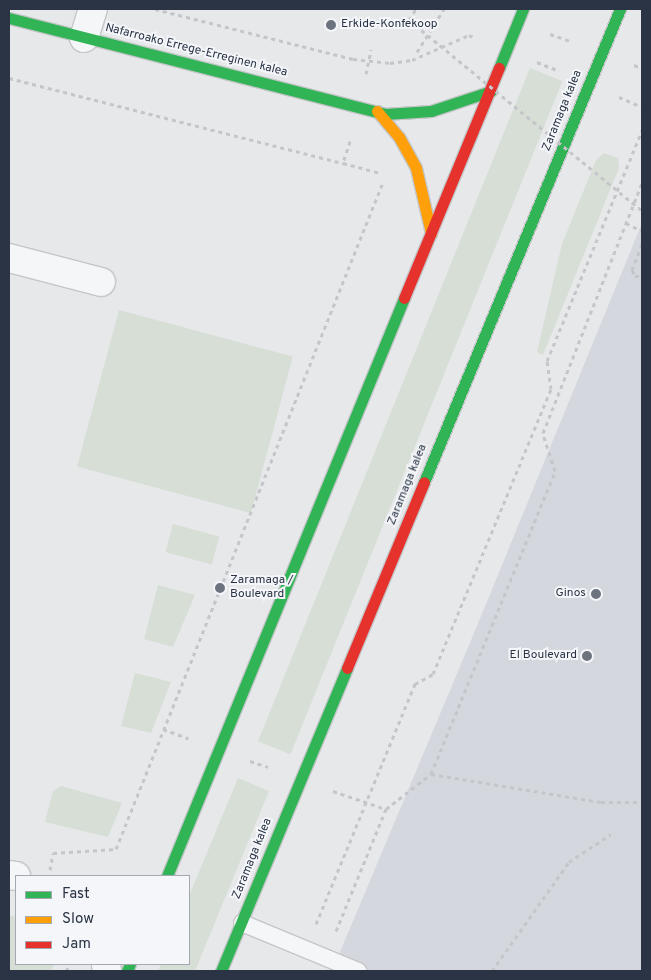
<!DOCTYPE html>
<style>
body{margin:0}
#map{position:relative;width:651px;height:980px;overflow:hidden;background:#e6e8ea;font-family:Overpass,sans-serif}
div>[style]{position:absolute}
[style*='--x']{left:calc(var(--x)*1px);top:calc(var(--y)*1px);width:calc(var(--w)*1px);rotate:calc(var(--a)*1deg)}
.built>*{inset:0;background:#d4d7dd}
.green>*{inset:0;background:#d6ded6;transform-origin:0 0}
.path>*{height:3px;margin-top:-1.5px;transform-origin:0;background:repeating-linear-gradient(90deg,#c5c6ca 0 4px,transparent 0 8px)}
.roads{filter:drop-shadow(1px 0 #c4c6c8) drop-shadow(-1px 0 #c4c6c8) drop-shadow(0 1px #c4c6c8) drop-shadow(0 -1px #c4c6c8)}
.lane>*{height:16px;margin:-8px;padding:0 8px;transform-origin:8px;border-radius:8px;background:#f5f6f7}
.street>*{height:28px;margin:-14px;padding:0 14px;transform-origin:14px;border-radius:14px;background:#f5f6f7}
.fast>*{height:11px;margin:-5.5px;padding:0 5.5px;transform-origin:5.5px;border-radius:5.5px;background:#30b455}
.slow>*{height:11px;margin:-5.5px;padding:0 5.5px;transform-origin:5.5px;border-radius:5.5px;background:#ff9f0a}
.jam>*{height:11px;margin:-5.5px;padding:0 5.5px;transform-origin:5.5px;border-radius:5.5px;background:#e5322d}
.path-bridge>*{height:3px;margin-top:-1.5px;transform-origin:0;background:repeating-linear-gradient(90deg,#c5c6ca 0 4px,transparent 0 8px)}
.dots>*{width:14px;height:14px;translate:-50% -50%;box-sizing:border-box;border:2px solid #f4f6f9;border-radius:50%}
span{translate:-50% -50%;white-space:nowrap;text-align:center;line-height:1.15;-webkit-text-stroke:4px #f4f6f9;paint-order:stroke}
.poi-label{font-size:12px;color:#2b3445}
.left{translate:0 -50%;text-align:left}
.right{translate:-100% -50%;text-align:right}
.street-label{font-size:12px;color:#2b3445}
.frame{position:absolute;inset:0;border:10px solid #2b3445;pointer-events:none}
.legend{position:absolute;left:15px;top:875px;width:175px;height:90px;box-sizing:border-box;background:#f4f6f9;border:1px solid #a4a8b1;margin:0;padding:6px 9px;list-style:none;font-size:15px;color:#2b3445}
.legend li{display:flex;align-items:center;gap:10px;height:25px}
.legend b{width:25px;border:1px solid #a4a8b1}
</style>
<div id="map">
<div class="built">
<i style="clip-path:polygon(642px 223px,642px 971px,332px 971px,477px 626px)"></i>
</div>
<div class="green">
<i style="left:530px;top:68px;width:35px;height:726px;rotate:22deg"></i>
<i style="clip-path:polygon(604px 153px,618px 158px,619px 168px,543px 355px,537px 352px,562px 244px,596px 160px)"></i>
<i style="left:119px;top:310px;width:180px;height:162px;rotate:15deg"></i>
<i style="left:173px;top:524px;width:48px;height:29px;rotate:15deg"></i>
<i style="clip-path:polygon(158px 585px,195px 595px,173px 647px,144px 639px)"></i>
<i style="clip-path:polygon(135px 673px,171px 682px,151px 733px,121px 726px)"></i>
<i style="clip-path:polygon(238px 778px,269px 791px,195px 971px,158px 971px,161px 964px,189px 964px,189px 896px)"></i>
<i style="clip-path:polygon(61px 786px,122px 803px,108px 837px,45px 822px,53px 791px)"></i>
<i style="clip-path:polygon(9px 915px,16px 917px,16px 964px,54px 964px,51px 971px,9px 971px)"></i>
</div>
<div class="path">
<i style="--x:155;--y:9;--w:204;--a:14.2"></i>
<i style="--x:353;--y:59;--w:37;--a:6"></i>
<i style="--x:390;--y:63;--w:22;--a:-8"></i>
<i style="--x:412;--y:60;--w:62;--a:-23.7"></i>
<i style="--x:469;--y:35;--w:7;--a:27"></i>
<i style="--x:409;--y:20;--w:13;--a:-58"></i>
<i style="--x:550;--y:34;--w:21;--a:19"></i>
<i style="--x:417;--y:52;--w:51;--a:-57.9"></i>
<i style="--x:537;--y:62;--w:24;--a:22"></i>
<i style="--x:634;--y:65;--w:9;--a:21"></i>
<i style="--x:366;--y:74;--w:25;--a:-78"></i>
<i style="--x:9;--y:78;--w:345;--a:14.3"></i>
<i style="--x:619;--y:97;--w:25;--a:23"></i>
<i style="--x:350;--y:141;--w:23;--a:108"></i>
<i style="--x:343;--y:163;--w:38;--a:15"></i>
<i style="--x:626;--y:223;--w:18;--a:27"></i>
<i style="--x:642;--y:244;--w:28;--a:111"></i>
<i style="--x:632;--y:270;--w:7;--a:63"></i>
<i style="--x:635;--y:276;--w:7;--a:0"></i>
<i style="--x:163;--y:729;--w:27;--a:20"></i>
<i style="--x:250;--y:761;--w:19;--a:18"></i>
<i style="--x:431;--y:774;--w:172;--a:9.4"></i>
<i style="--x:601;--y:802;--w:41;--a:0"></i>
<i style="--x:333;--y:791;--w:56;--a:18.8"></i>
<i style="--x:50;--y:870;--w:17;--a:-80"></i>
<i style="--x:53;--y:853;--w:63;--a:-3.6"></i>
<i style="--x:116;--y:849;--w:718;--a:-68.18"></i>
<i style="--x:316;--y:924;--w:260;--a:-67.6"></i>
<i style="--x:415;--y:684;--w:21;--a:-29"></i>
<i style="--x:433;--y:674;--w:308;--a:-67.5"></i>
<i style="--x:551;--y:389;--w:28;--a:-98"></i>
<i style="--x:547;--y:361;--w:250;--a:-67.6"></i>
<i style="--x:336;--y:931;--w:132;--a:-67.7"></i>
<i style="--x:386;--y:809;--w:57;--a:-37.9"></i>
<i style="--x:431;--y:774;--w:327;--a:-67.7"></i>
<i style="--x:555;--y:471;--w:40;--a:-108"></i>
<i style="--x:543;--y:433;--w:269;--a:-68.4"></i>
<i style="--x:66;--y:971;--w:8;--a:-60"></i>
<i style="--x:492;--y:971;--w:133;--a:-54.8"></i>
<i style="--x:569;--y:862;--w:50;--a:-33.7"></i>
</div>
<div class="roads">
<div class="lane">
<i style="--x:242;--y:923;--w:126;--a:22.5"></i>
</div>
<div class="street">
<i style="--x:84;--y:38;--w:30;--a:-73"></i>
<i style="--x:9;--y:258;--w:95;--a:14.6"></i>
<i style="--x:9;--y:875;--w:7;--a:8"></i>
<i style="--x:106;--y:964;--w:7;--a:82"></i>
</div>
<div class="fast">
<i style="--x:9;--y:18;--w:388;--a:14.3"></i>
<i style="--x:385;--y:114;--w:46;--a:-3.7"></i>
<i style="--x:431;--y:111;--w:63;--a:-18.4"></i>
<i style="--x:499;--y:68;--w:64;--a:-67.9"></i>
<i style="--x:424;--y:482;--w:512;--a:-67.49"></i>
<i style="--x:167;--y:876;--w:625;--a:-67.7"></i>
<i style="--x:127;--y:971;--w:8;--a:-67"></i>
<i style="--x:221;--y:971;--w:328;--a:-67.4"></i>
</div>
<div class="slow">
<i style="--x:377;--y:111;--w:34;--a:50"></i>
<i style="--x:399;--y:137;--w:35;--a:61"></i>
<i style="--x:416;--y:168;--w:67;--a:77"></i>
</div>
<div class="jam">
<i style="--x:404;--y:298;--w:249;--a:-67.6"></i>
<i style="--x:347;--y:668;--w:201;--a:-67.5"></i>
</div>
</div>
<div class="path-bridge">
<i style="--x:409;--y:20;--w:301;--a:39.3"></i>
</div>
<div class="dots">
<i style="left:331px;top:25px;background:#6c737f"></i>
<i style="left:220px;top:588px;background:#6c737f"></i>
<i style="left:596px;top:594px;background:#6c737f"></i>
<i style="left:587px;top:656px;background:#6c737f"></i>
</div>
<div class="poi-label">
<span class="left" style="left:341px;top:25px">Erkide-Konfekoop</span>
<span class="left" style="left:230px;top:588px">Zaramaga /<br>Boulevard</span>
<span class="right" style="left:586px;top:594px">Ginos</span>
<span class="right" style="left:577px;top:656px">El Boulevard</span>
</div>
<div class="street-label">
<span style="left:196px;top:51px;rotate:14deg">Nafarroako Errege-Erreginen kalea</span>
<span style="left:563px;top:111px;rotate:-68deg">Zaramaga kalea</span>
<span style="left:408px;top:485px;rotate:-68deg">Zaramaga kalea</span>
<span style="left:253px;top:859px;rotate:-68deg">Zaramaga kalea</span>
</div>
<div class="frame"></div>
<ul class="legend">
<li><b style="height:6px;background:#30b455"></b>Fast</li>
<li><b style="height:6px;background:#ff9f0a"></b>Slow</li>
<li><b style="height:6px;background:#e5322d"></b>Jam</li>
</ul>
</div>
